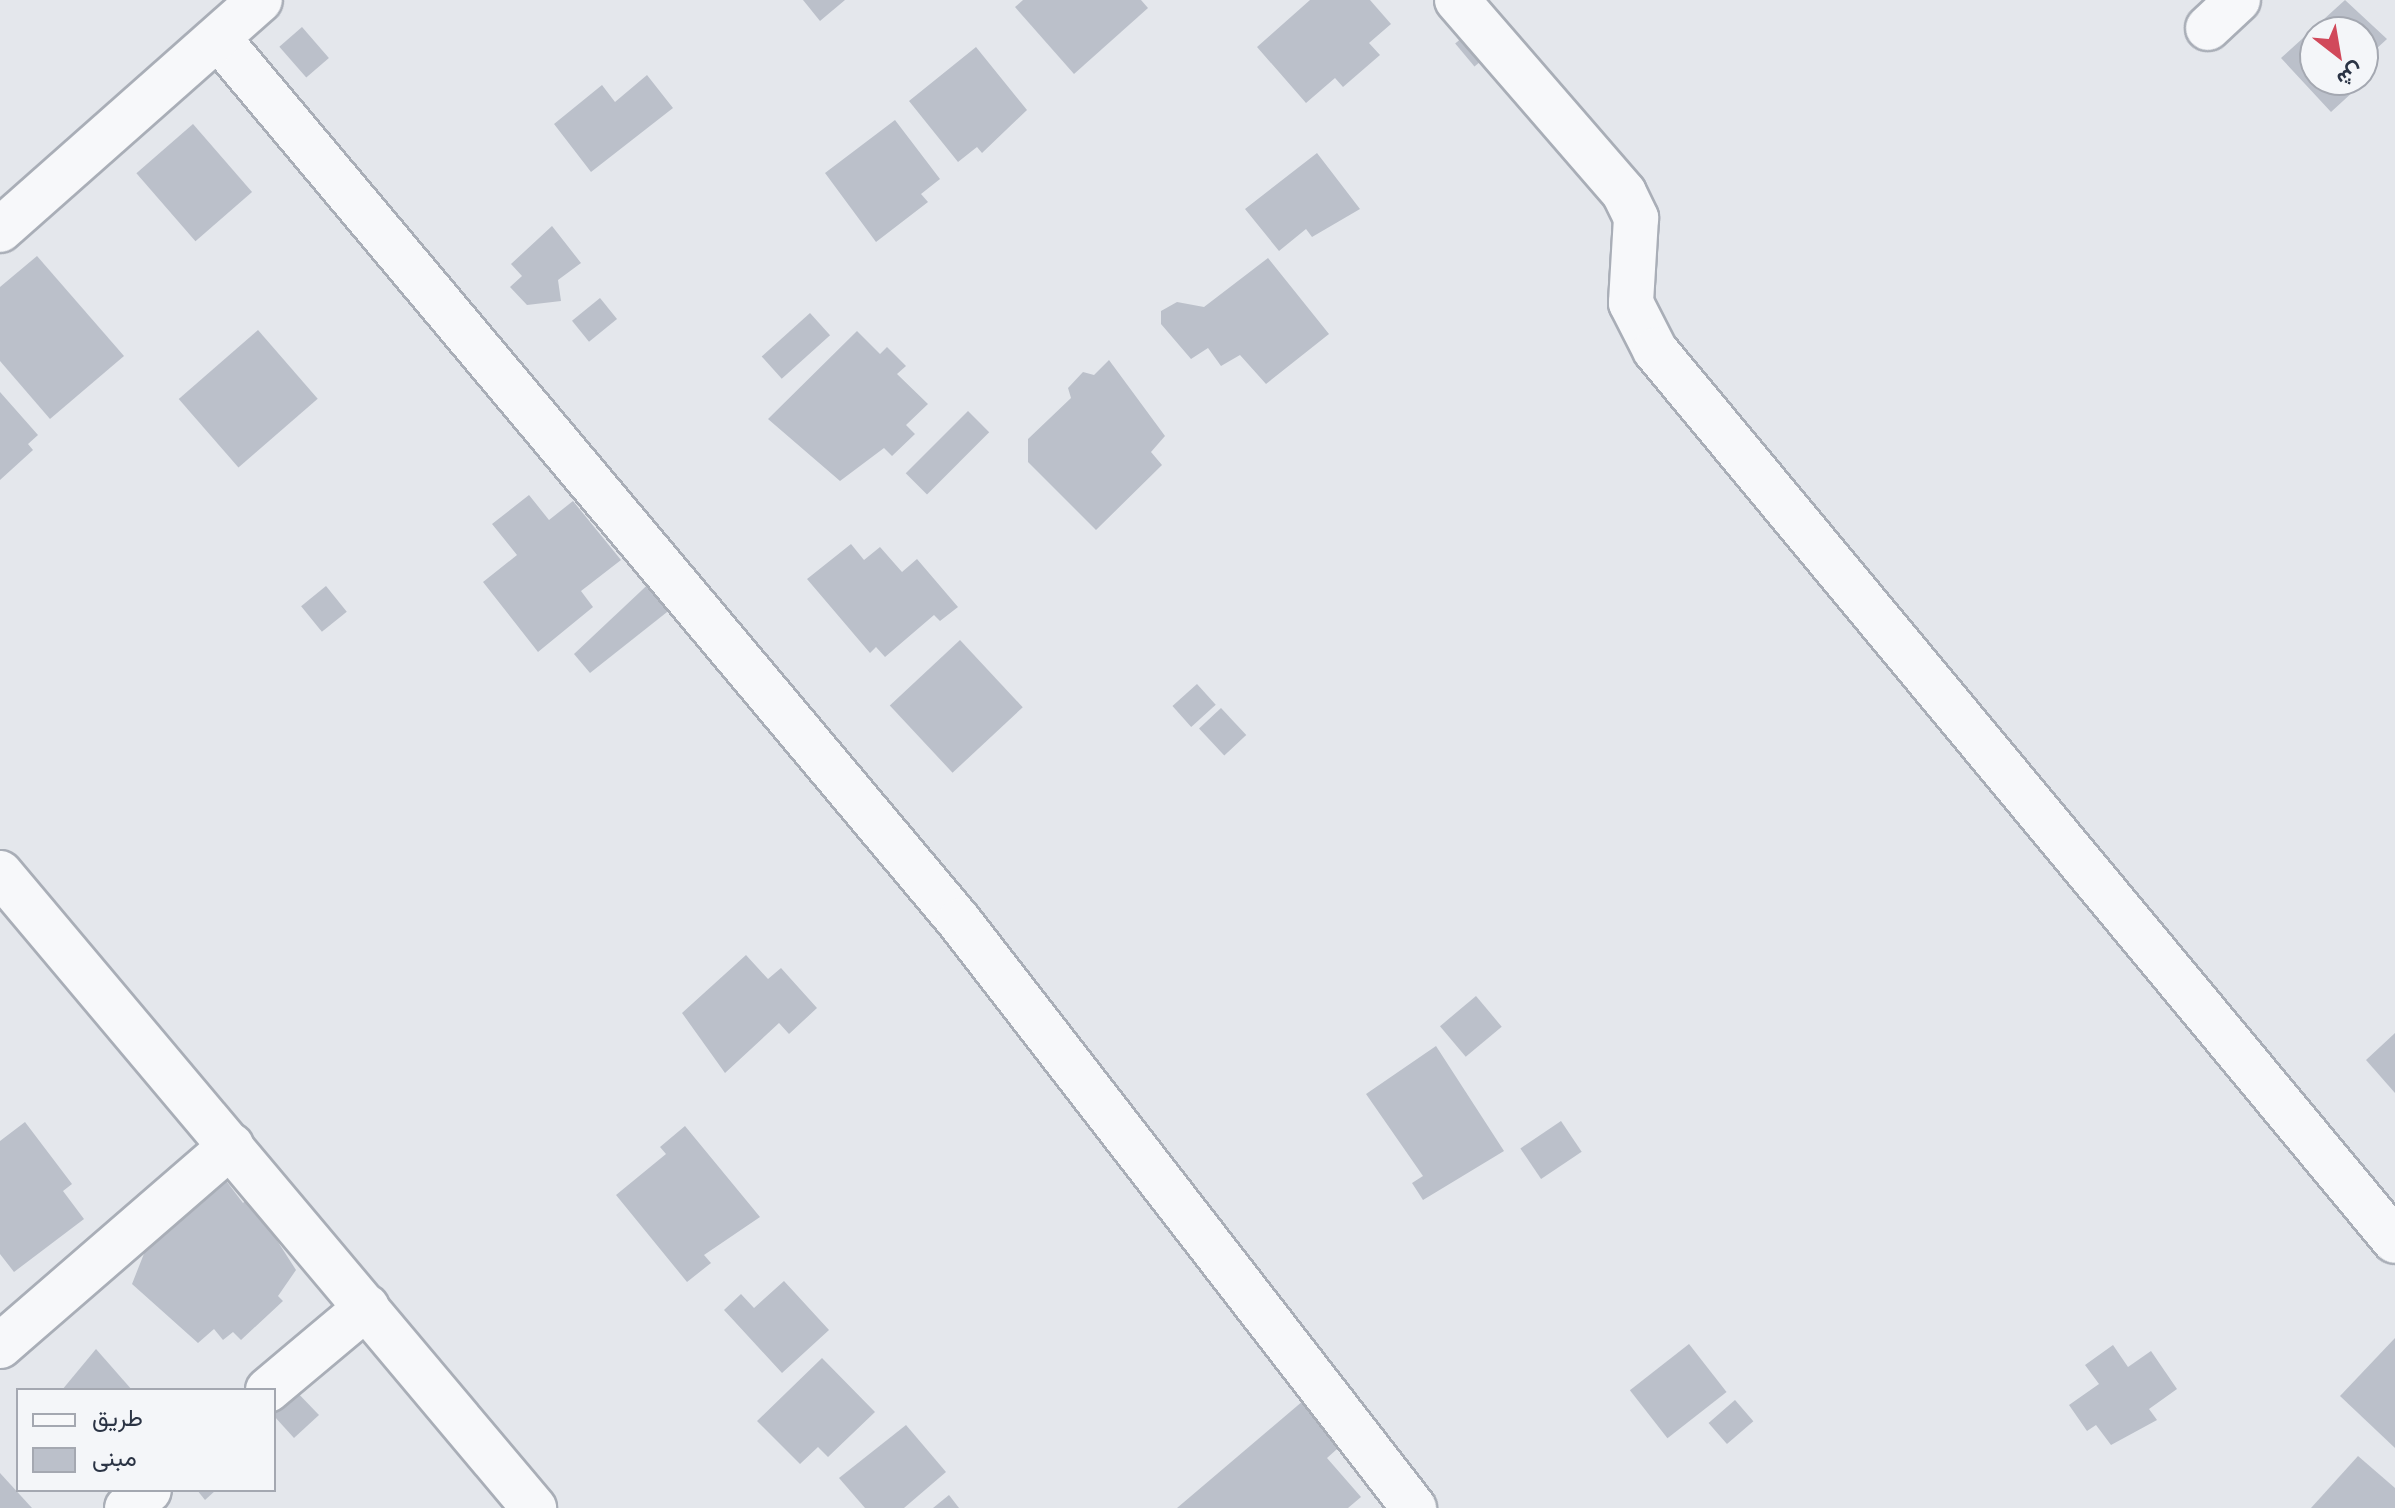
<!DOCTYPE html>
<meta charset="utf-8">
<style>
body{margin:0}
#map{position:relative;width:2395px;height:1508px;overflow:hidden;background:#e4e7ec;font-family:Arial,Vazirmatn,sans-serif}
div>[style]{position:absolute}
[style*='--x']{left:calc(var(--x)*1px);top:calc(var(--y)*1px);width:calc(var(--w)*1px);rotate:calc(var(--a)*1deg)}
.building>*{inset:0;background:#bbc0ca;transform-origin:0 0}
.roads{filter:drop-shadow(2px 0 #a9aeb7) drop-shadow(-2px 0 #a9aeb7) drop-shadow(0 2px #a9aeb7) drop-shadow(0 -2px #a9aeb7)}
.minor>*{height:44px;margin:-22px;padding:0 22px;transform-origin:22px;border-radius:22px;background:#f7f8fa}
span{translate:-50% -50%;white-space:nowrap;text-align:center;line-height:1.15;-webkit-text-stroke:6px #f4f6f9;paint-order:stroke}
.legend{position:absolute;left:16px;top:1388px;width:260px;height:104px;box-sizing:border-box;background:#f4f6f9;border:2px solid #a4a8b1;margin:0;padding:10px 14px;list-style:none;font-size:24px;color:#2b3445}
.legend li{display:flex;align-items:center;gap:16px;height:40px}
.legend b{width:40px;border:2px solid #a4a8b1}
.north{position:absolute;left:2299px;top:16px;width:80px;height:80px;box-sizing:border-box;background:#f4f6f9;border:2px solid #a4a8b1;border-radius:50%;rotate:149deg;font-size:22px;font-weight:700;line-height:32px;text-align:center;color:#2b3445}
.north::after{content:'';display:block;margin:auto;width:28px;height:36px;background:#d1495b;clip-path:polygon(50% 0,100% 100%,50% 72%,0 100%)}
</style>
<div id="map">
<div class="building">
<i style="clip-path:polygon(803px 0,845px 0,820px 21px)"></i>
<i style="clip-path:polygon(1023px 0,1141px 0,1148px 8px,1074px 74px,1015px 7px)"></i>
<i style="clip-path:polygon(1310px 0,1370px 0,1391px 24px,1369px 43px,1380px 55px,1343px 87px,1335px 78px,1306px 103px,1257px 47px)"></i>
<i style="clip-path:polygon(2345px 0,2387px 39px,2363px 61px,2363px 32px,2315px 32px,2315px 80px,2367px 79px,2331px 112px,2281px 58px)"></i>
<i style="left:1482px;top:21px;width:30px;height:35px;rotate:50deg"></i>
<i style="left:302px;top:27px;width:41px;height:30px;rotate:49deg"></i>
<i style="clip-path:polygon(976px 47px,1027px 110px,982px 153px,977px 147px,958px 162px,909px 101px)"></i>
<i style="clip-path:polygon(647px 75px,673px 108px,591px 172px,554px 124px,602px 85px,615px 102px)"></i>
<i style="clip-path:polygon(895px 120px,940px 179px,921px 194px,928px 202px,876px 242px,825px 173px)"></i>
<i style="left:193px;top:124px;width:90px;height:75px;rotate:49deg"></i>
<i style="clip-path:polygon(1317px 153px,1360px 209px,1312px 237px,1306px 229px,1279px 251px,1245px 209px)"></i>
<i style="clip-path:polygon(552px 226px,581px 263px,558px 280px,561px 301px,527px 305px,510px 287px,522px 276px,511px 264px)"></i>
<i style="clip-path:polygon(37px 256px,124px 356px,50px 419px,0 361px,0 287px)"></i>
<i style="clip-path:polygon(1268px 258px,1329px 334px,1266px 384px,1240px 355px,1221px 366px,1208px 348px,1191px 359px,1161px 324px,1161px 311px,1177px 302px,1204px 307px)"></i>
<i style="left:600px;top:298px;width:27px;height:36px;rotate:51deg"></i>
<i style="left:810px;top:313px;width:30px;height:65px;rotate:48deg"></i>
<i style="left:258px;top:330px;width:91px;height:105px;rotate:49deg"></i>
<i style="clip-path:polygon(857px 331px,880px 354px,887px 347px,906px 366px,897px 374px,928px 404px,906px 425px,915px 434px,892px 456px,884px 448px,840px 481px,768px 419px)"></i>
<i style="clip-path:polygon(1109px 360px,1165px 436px,1151px 452px,1162px 465px,1096px 530px,1028px 462px,1028px 439px,1071px 398px,1068px 388px,1083px 372px,1094px 375px)"></i>
<i style="clip-path:polygon(0 392px,38px 435px,28px 444px,33px 450px,0 480px)"></i>
<i style="left:968px;top:411px;width:30px;height:88px;rotate:45deg"></i>
<i style="clip-path:polygon(529px 495px,549px 520px,573px 501px,621px 560px,581px 591px,593px 607px,538px 652px,483px 582px,517px 555px,492px 524px)"></i>
<i style="clip-path:polygon(851px 544px,864px 560px,880px 547px,902px 572px,917px 559px,958px 607px,940px 621px,934px 615px,885px 657px,876px 647px,870px 653px,807px 579px)"></i>
<i style="clip-path:polygon(658px 575px,681px 601px,590px 673px,574px 654px)"></i>
<i style="left:326px;top:586px;width:33px;height:32px;rotate:51deg"></i>
<i style="left:960px;top:640px;width:92px;height:96px;rotate:47deg"></i>
<i style="left:1197px;top:684px;width:28px;height:33px;rotate:48deg"></i>
<i style="left:1221px;top:708px;width:37px;height:30px;rotate:47deg"></i>
<i style="clip-path:polygon(746px 955px,768px 979px,781px 968px,817px 1008px,789px 1034px,779px 1023px,725px 1073px,682px 1013px)"></i>
<i style="left:1476px;top:996px;width:40px;height:47px;rotate:50deg"></i>
<i style="clip-path:polygon(2395px 1033px,2395px 1093px,2366px 1060px)"></i>
<i style="clip-path:polygon(1436px 1046px,1504px 1151px,1423px 1200px,1412px 1183px,1423px 1176px,1366px 1094px)"></i>
<i style="left:1561px;top:1121px;width:37px;height:49px;rotate:56deg"></i>
<i style="clip-path:polygon(25px 1122px,72px 1184px,63px 1191px,84px 1219px,14px 1272px,0 1254px,0 1141px)"></i>
<i style="clip-path:polygon(685px 1126px,760px 1217px,704px 1255px,711px 1263px,687px 1282px,616px 1195px,666px 1154px,660px 1147px)"></i>
<i style="clip-path:polygon(224px 1178px,243px 1203px,249px 1197px,296px 1270px,278px 1296px,283px 1301px,241px 1340px,233px 1332px,223px 1340px,214px 1329px,198px 1343px,132px 1284px,147px 1246px)"></i>
<i style="clip-path:polygon(784px 1281px,829px 1330px,782px 1373px,724px 1310px,741px 1294px,754px 1308px)"></i>
<i style="clip-path:polygon(2395px 1338px,2395px 1448px,2340px 1396px)"></i>
<i style="left:1689px;top:1344px;width:61px;height:75px;rotate:52deg"></i>
<i style="clip-path:polygon(2113px 1345px,2128px 1367px,2151px 1351px,2177px 1389px,2149px 1409px,2157px 1420px,2111px 1445px,2096px 1425px,2087px 1431px,2069px 1405px,2099px 1384px,2085px 1365px)"></i>
<i style="clip-path:polygon(96px 1349px,132px 1390px,62px 1390px)"></i>
<i style="clip-path:polygon(822px 1358px,875px 1412px,828px 1457px,818px 1447px,800px 1464px,757px 1421px)"></i>
<i style="clip-path:polygon(291px 1386px,319px 1415px,294px 1438px,274px 1416px,274px 1401px)"></i>
<i style="clip-path:polygon(1317px 1389px,1355px 1433px,1327px 1458px,1361px 1497px,1348px 1508px,1177px 1508px)"></i>
<i style="left:1735px;top:1400px;width:28px;height:35px;rotate:49deg"></i>
<i style="clip-path:polygon(906px 1425px,946px 1472px,904px 1508px,865px 1508px,839px 1478px)"></i>
<i style="clip-path:polygon(2358px 1456px,2395px 1488px,2395px 1508px,2311px 1508px)"></i>
<i style="clip-path:polygon(0 1473px,32px 1508px,0 1508px)"></i>
<i style="clip-path:polygon(197px 1490px,216px 1490px,205px 1500px)"></i>
<i style="clip-path:polygon(949px 1495px,959px 1508px,933px 1508px)"></i>
</div>
<div class="roads">
<div class="minor">
<i style="--x:1457;--y:0;--w:255;--a:49.1"></i>
<i style="--x:1624;--y:193;--w:28;--a:64"></i>
<i style="--x:1636;--y:218;--w:85;--a:93.4"></i>
<i style="--x:1631;--y:303;--w:53;--a:62.9"></i>
<i style="--x:1655;--y:350;--w:1158;--a:50.29"></i>
<i style="--x:2208;--y:28;--w:41;--a:-43"></i>
<i style="--x:218;--y:38;--w:1153;--a:50"></i>
<i style="--x:959;--y:921;--w:743;--a:52.22"></i>
<i style="--x:0;--y:230;--w:347;--a:-41.5"></i>
<i style="--x:0;--y:873;--w:830;--a:49.94"></i>
<i style="--x:0;--y:1346;--w:306;--a:-40.9"></i>
<i style="--x:268;--y:1390;--w:129;--a:-40"></i>
<i style="--x:127;--y:1508;--w:28;--a:-39"></i>
</div>
</div>
<ul class="legend">
<li><b style="height:10px;background:#f7f8fa"></b>طريق</li>
<li><b style="height:22px;background:#bbc0ca"></b>مبنى</li>
</ul>
<div class="north">ش</div>
</div>
